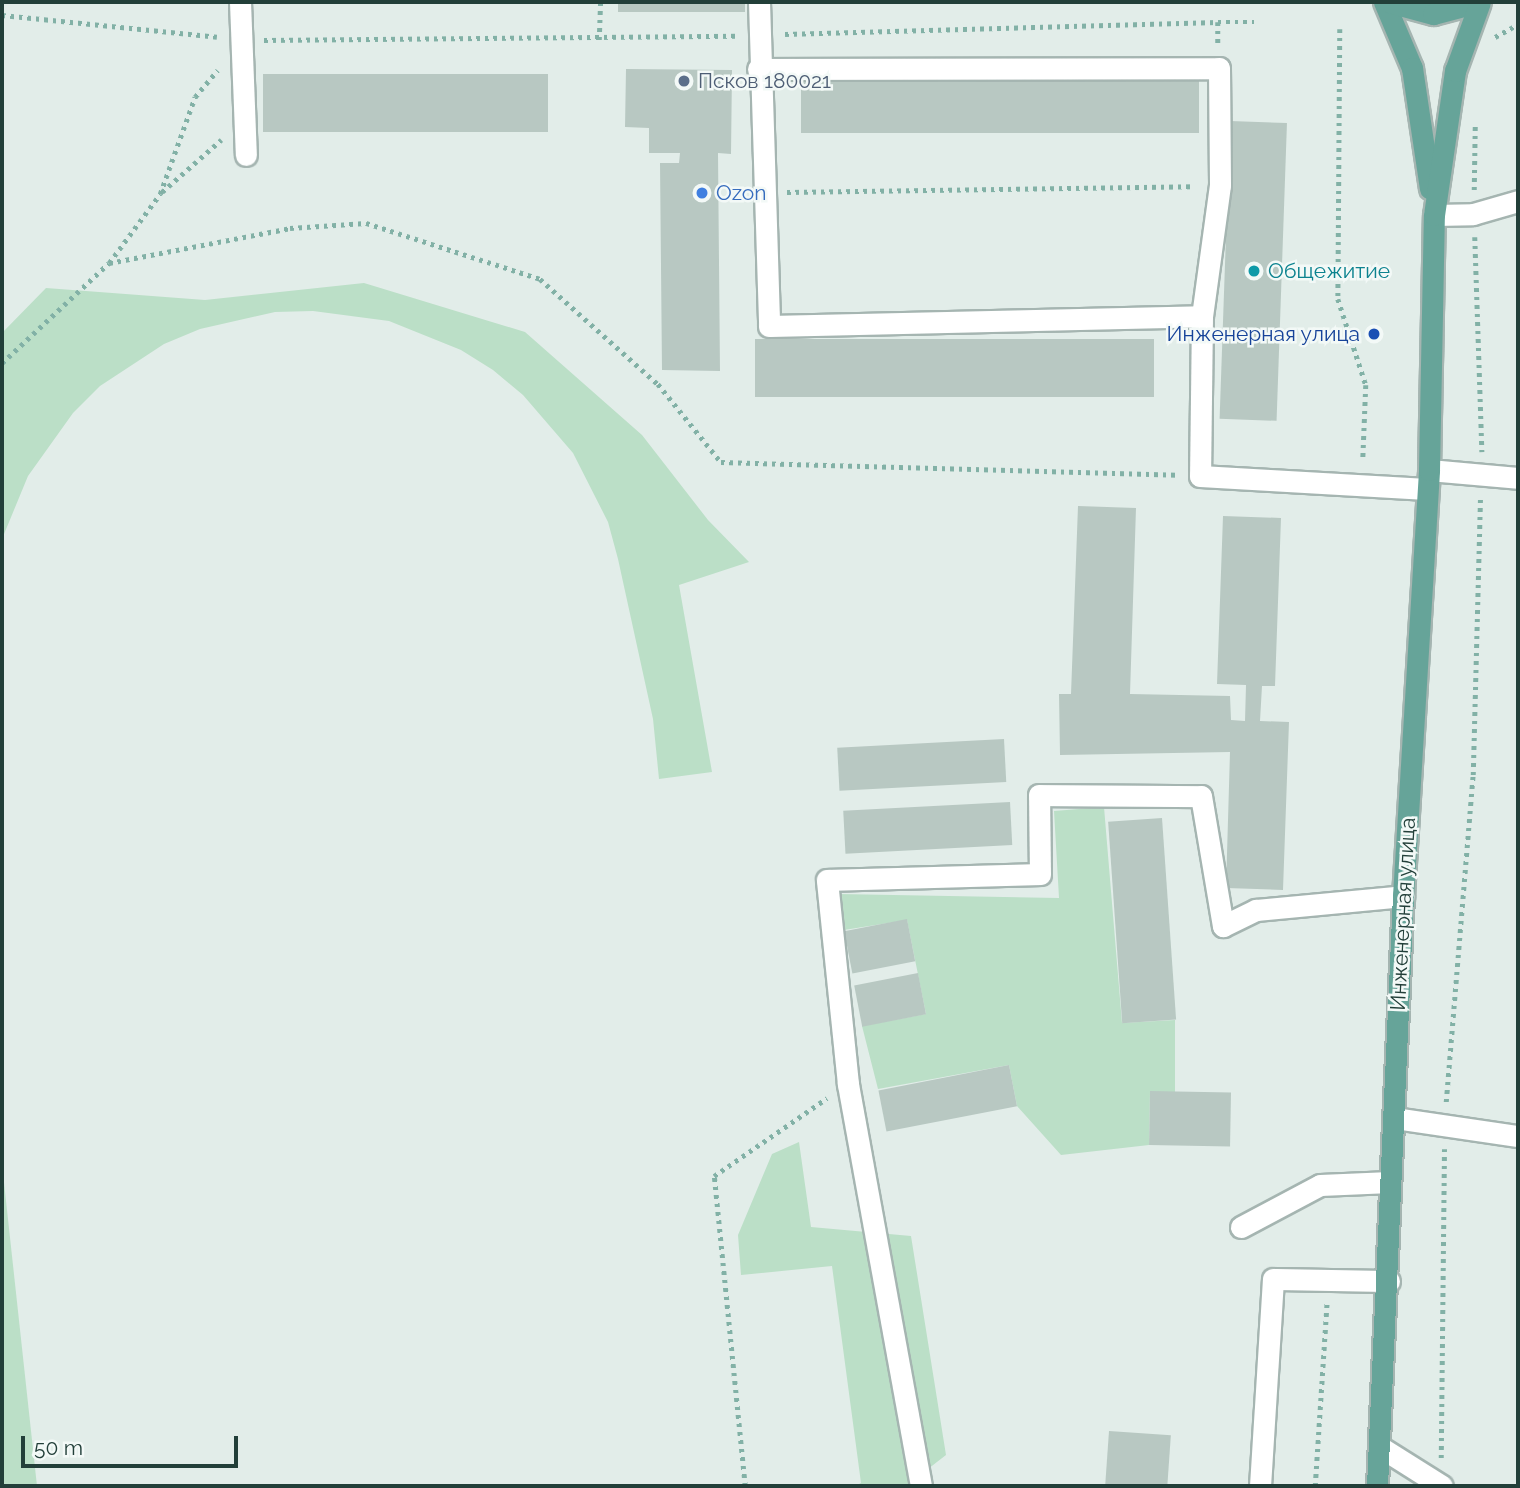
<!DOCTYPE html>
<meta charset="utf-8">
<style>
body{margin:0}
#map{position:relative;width:1520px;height:1488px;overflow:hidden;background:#e2ede9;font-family:Raleway,sans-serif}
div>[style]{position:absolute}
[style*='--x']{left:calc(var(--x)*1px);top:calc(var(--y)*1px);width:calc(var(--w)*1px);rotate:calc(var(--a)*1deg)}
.green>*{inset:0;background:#bbdfc7}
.building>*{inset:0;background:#b8c8c2;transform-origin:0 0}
.path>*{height:4.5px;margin-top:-2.25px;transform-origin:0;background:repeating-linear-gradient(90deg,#82b1a6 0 3.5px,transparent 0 8.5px)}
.roads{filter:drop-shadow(2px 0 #a5b5b1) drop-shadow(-2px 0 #a5b5b1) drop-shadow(0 2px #a5b5b1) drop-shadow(0 -2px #a5b5b1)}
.minor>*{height:21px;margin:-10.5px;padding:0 10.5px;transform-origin:10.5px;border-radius:10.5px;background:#fff}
.major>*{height:21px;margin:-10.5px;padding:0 10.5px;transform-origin:10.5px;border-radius:10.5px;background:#66a499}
.dots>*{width:19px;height:19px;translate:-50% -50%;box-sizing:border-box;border:4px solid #f3f9f7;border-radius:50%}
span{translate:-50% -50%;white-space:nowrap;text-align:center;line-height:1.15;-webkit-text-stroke:5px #f3f9f7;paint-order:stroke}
.service-label{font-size:21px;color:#4e5e75}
.left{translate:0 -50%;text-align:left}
.shop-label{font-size:21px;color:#366cbe}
.culture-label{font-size:21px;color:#0d838f}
.transit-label{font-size:21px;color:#164399}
.right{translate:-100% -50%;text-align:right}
.street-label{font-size:21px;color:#223f39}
.frame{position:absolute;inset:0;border:4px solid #223f39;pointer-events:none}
.scale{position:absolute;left:21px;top:1436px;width:217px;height:32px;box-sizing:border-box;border:4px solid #223f39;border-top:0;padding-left:9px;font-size:21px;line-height:24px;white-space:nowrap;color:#223f39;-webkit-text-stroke:5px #f3f9f7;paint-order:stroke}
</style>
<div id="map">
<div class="green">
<i style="clip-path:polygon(364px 283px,525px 332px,642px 435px,708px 520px,749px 562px,679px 585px,712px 772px,659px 779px,653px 719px,618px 559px,608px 522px,573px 453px,523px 395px,493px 370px,461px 350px,389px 321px,313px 311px,275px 312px,200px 329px,164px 344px,100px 386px,73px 413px,28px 476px,2px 539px,2px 333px,46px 288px,205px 300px)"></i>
<i style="clip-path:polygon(1104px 807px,1122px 1023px,1175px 1020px,1175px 1092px,1150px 1092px,1149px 1145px,1061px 1155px,1017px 1106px,1009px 1065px,878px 1089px,862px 1026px,926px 1014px,907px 920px,844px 930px,838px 894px,1059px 898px,1054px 811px)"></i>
<i style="clip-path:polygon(799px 1142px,811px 1227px,911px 1236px,946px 1455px,906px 1486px,855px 1486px,861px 1483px,832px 1266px,741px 1275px,738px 1235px,772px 1154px)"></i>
<i style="clip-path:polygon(2px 1164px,37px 1486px,2px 1486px)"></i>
</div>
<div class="building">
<i style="left:618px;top:2px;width:127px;height:10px"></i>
<i style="clip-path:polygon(626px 69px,732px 70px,731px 154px,718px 153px,720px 371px,662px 370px,660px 163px,679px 163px,680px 153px,649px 153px,649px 128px,625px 127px)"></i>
<i style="left:548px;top:74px;width:58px;height:285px;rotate:90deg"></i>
<i style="left:801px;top:75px;width:398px;height:58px"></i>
<i style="left:1230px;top:121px;width:57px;height:298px;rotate:2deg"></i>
<i style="left:755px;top:339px;width:399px;height:58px"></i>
<i style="clip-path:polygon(1078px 506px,1136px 508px,1130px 694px,1230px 696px,1231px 720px,1245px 721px,1246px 685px,1217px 684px,1223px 516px,1281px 518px,1275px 686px,1262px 686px,1260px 721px,1289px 722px,1283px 890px,1226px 888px,1230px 752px,1060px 755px,1059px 694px,1071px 694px)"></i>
<i style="left:1004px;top:739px;width:43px;height:167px;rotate:87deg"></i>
<i style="left:1010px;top:802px;width:43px;height:167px;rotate:87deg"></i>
<i style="left:1162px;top:818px;width:202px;height:54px;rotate:86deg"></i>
<i style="left:907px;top:919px;width:43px;height:64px;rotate:79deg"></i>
<i style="left:918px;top:973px;width:42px;height:65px;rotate:79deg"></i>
<i style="left:1009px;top:1065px;width:42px;height:133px;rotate:79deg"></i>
<i style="left:1150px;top:1091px;width:81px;height:54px;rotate:1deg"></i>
<i style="left:1109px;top:1431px;width:62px;height:55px;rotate:4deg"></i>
</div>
<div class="path">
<i style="--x:2;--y:15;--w:216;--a:5.8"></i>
<i style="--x:1218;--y:22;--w:36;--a:0"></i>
<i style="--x:1340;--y:29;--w:270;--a:90.4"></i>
<i style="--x:1338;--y:299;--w:90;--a:72"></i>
<i style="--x:1366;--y:385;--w:76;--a:92.3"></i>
<i style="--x:785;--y:34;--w:433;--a:-1.6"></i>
<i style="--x:1218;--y:22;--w:21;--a:90"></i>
<i style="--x:1495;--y:37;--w:26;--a:-29"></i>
<i style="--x:264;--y:40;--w:474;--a:-0.5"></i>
<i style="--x:599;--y:40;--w:38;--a:-88"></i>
<i style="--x:1474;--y:190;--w:65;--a:-89.1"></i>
<i style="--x:162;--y:192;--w:79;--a:-41.4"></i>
<i style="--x:787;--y:192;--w:408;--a:-0.8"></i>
<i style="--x:1475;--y:237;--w:215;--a:88.1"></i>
<i style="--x:109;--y:263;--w:184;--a:-10.9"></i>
<i style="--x:290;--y:228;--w:76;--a:-3.8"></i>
<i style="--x:366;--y:223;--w:183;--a:17.8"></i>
<i style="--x:540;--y:279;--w:158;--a:41.7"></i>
<i style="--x:658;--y:384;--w:100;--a:51.1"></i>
<i style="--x:721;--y:462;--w:456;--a:1.6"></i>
<i style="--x:2;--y:363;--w:146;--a:-43.1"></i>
<i style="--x:109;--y:263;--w:86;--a:-53.5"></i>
<i style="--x:160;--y:194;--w:103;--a:-70.2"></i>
<i style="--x:195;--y:97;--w:35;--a:-50"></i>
<i style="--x:1446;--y:1102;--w:328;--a:-85.3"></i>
<i style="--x:1473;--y:775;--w:276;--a:-88.5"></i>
<i style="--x:1441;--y:1458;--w:309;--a:-89.4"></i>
<i style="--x:745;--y:1486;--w:312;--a:-95.7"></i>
<i style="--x:714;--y:1176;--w:137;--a:-34.6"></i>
<i style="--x:1315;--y:1486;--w:184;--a:-86.3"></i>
</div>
<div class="roads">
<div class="minor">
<i style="--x:240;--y:2;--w:153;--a:87.8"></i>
<i style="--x:759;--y:2;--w:324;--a:88.2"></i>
<i style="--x:769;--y:326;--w:433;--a:-1.3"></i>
<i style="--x:1202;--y:316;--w:160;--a:90.7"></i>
<i style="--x:1200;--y:476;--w:227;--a:3.3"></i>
<i style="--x:758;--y:69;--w:461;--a:-0.1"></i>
<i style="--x:1219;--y:68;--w:117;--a:89.5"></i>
<i style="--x:1220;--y:185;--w:132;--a:97.8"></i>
<i style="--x:1434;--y:215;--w:39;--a:-1"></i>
<i style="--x:1473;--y:214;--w:47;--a:-16.1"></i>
<i style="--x:1429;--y:470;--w:89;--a:5.1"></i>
<i style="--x:1394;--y:1118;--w:125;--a:8.3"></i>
<i style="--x:1241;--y:1227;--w:89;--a:-28"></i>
<i style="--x:1320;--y:1185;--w:70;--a:-2.5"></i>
<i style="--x:1380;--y:1447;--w:73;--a:32.2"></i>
<i style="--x:921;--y:1486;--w:409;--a:-100.3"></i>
<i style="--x:848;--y:1084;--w:205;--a:-95.9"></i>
<i style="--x:827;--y:880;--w:213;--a:-1.6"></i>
<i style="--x:1040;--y:874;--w:79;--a:-90.7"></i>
<i style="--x:1039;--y:795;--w:162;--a:0.4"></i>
<i style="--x:1201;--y:796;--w:132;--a:80.4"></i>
<i style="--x:1223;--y:926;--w:37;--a:-26"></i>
<i style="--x:1256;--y:910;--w:148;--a:-5.4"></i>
<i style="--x:1260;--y:1486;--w:207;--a:-86.4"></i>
<i style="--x:1273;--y:1279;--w:116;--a:1"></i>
</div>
<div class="major">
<i style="--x:1384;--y:2;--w:72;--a:67"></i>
<i style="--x:1412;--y:68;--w:122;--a:81.5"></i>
<i style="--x:1389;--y:2;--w:46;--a:15.3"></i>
<i style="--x:1433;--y:14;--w:48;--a:-14.6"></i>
<i style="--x:1377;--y:1486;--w:591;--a:-87.48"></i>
<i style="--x:1403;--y:896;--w:427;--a:-86.5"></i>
<i style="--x:1429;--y:470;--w:255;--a:-88.9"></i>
<i style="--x:1434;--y:215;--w:146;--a:-81.7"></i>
<i style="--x:1455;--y:71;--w:73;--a:-70.1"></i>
</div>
</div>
<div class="dots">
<i style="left:684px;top:81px;background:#5c6f8a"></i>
<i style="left:702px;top:193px;background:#3f7fe0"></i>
<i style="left:1254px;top:271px;background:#0f9aa8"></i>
<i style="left:1374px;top:334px;background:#1a4fb4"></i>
</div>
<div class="service-label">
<span class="left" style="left:698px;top:81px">Псков 180021</span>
</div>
<div class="shop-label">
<span class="left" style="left:716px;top:193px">Ozon</span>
</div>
<div class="culture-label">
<span class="left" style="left:1268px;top:271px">Общежитие</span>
</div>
<div class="transit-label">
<span class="right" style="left:1360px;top:334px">Инженерная улица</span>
</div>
<div class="street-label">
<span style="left:1403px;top:914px;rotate:-87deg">Инженерная улица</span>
</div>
<div class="frame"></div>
<div class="scale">50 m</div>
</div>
